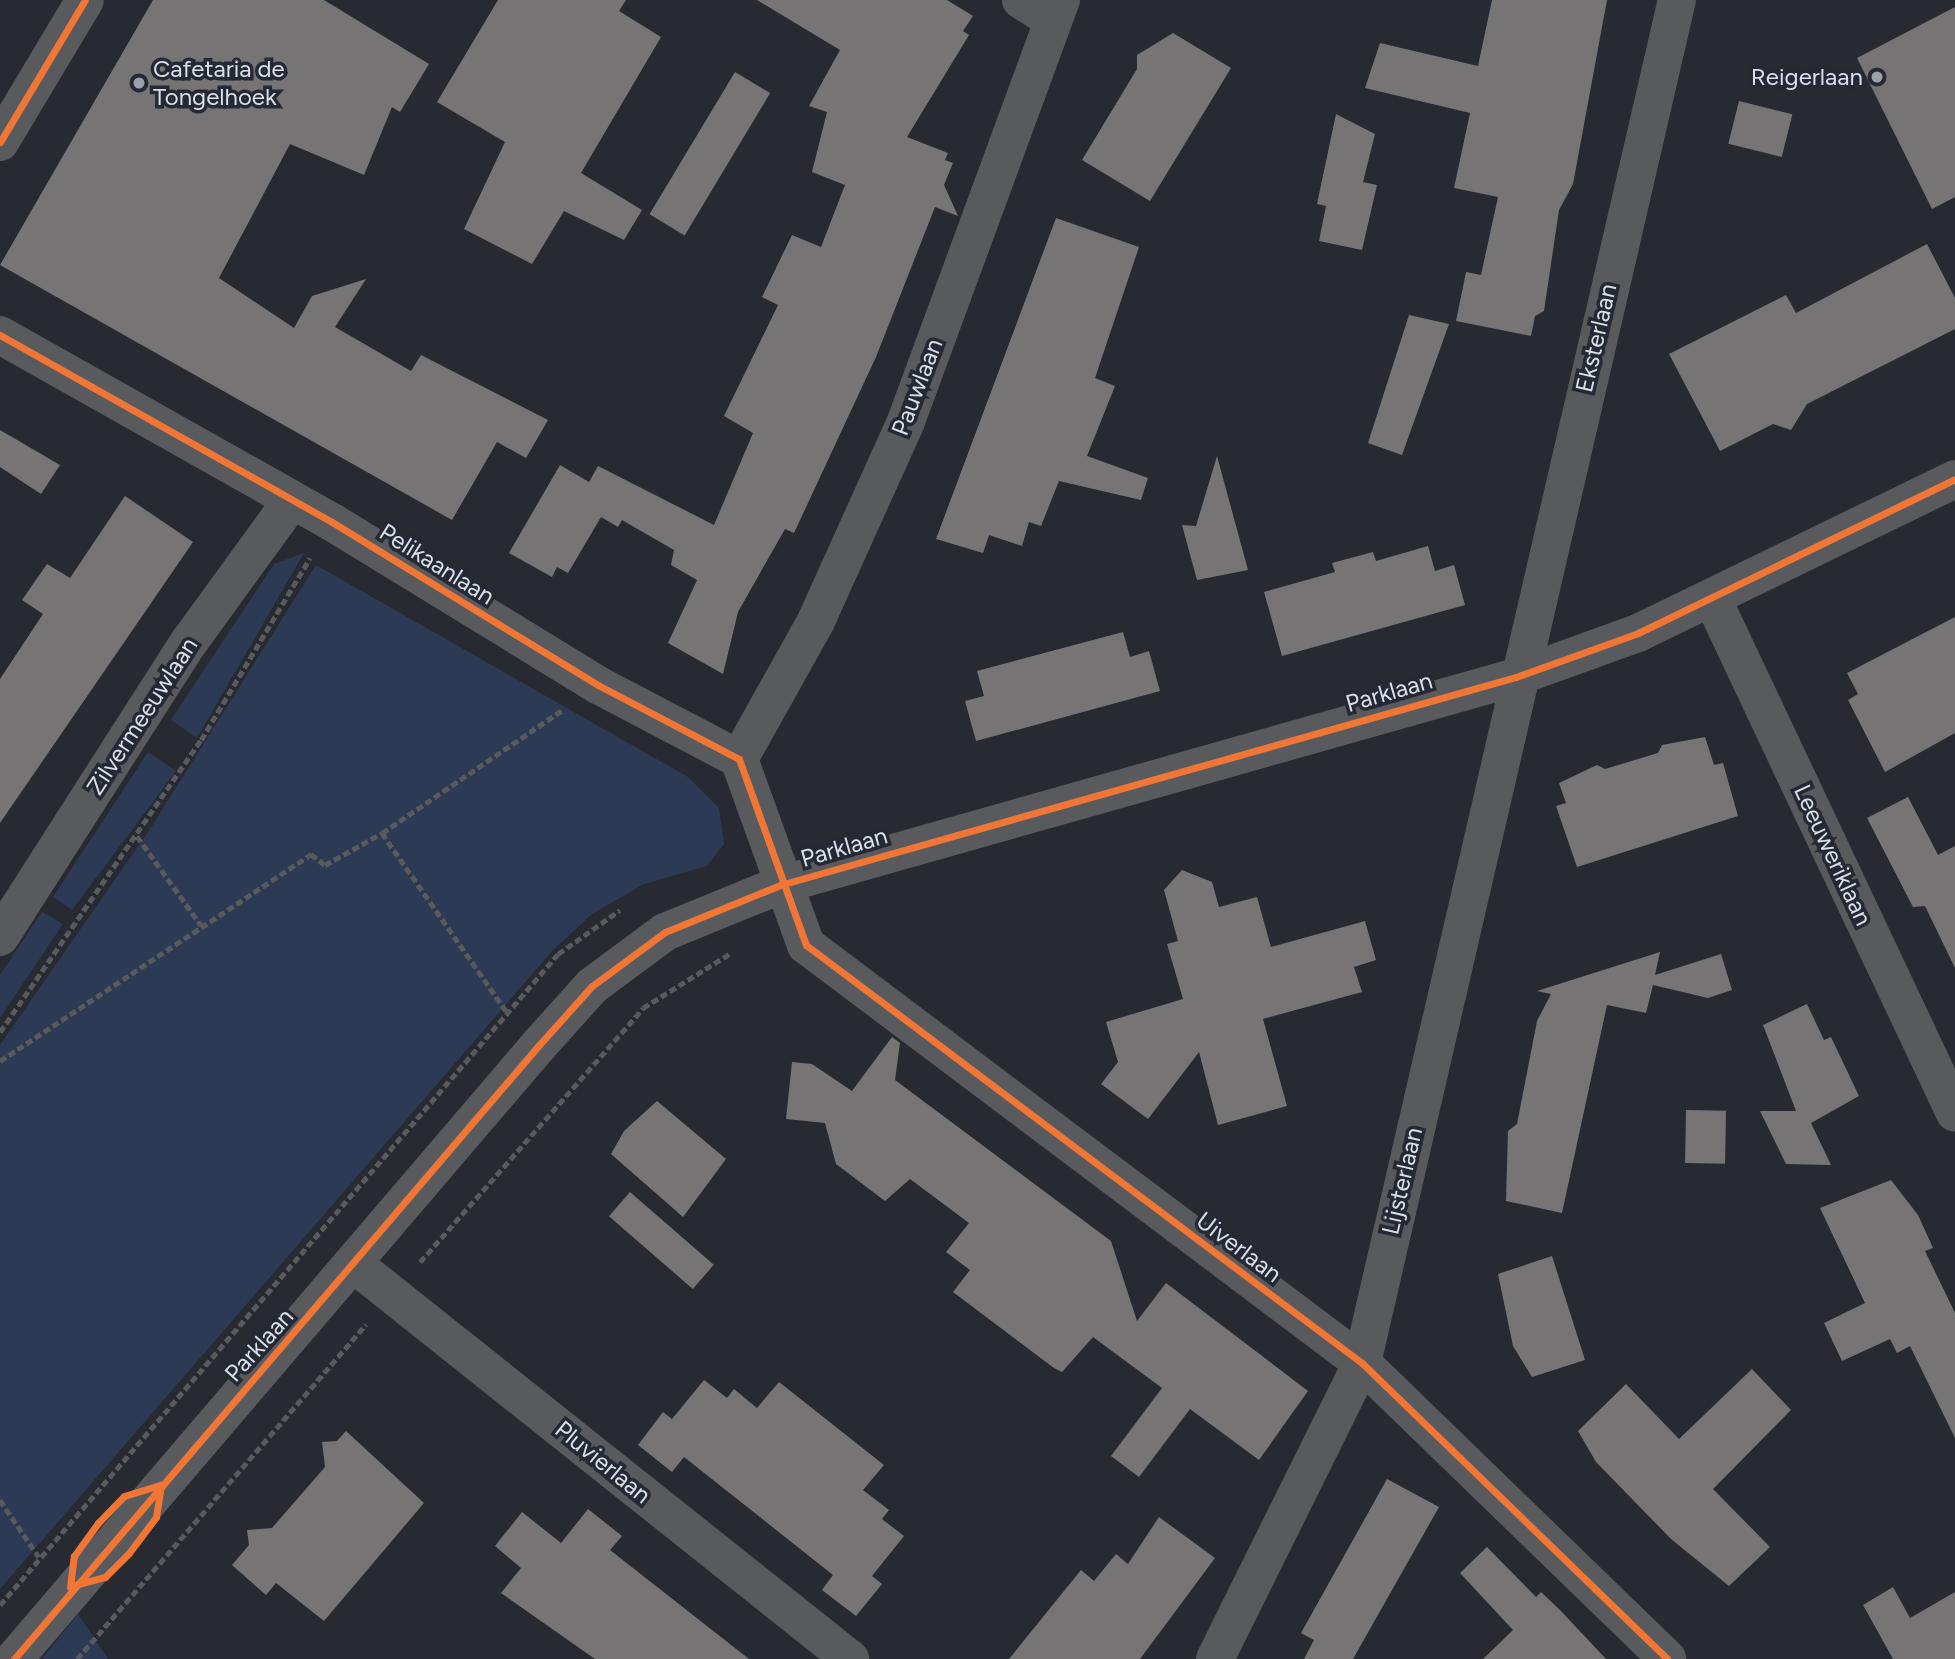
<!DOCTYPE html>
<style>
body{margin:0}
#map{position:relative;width:1955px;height:1659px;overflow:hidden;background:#282a31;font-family:Figtree,sans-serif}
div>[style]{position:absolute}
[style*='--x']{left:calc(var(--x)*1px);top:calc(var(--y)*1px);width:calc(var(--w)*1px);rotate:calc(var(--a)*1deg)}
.green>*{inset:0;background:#2d3a56}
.building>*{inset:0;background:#777476;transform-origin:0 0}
.path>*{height:4.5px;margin-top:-2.25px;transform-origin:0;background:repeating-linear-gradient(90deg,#595a5d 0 7px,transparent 0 10.5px)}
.minor>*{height:38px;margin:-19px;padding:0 19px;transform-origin:19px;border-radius:19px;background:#595a5d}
.tertiary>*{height:38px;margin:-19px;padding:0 19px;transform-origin:19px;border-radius:19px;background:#595a5d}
.cycleway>*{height:7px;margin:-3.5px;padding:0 3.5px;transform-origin:3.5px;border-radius:3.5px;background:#f07635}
.dots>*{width:19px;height:19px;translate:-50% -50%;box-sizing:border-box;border:4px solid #242935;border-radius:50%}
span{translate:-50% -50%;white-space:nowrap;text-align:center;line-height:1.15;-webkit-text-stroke:7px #242935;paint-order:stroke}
.poi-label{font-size:24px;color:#dbdfe6}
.left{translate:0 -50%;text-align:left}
.right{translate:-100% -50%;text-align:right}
.street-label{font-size:24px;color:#dbdfe6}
</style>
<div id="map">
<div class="green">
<i style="clip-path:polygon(304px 553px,197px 738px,171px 720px,274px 564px)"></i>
<i style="clip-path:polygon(316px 565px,688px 777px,719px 808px,724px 844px,707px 866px,644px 884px,592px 914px,553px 950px,0 1589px,0 1045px,150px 829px)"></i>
<i style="clip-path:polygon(148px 752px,176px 771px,72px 910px,53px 897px)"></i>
<i style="clip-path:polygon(42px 912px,63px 924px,0 1018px,0 975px)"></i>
<i style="clip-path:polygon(78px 1614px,108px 1659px,42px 1659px)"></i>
</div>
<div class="building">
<i style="clip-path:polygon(153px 0,324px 0,429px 64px,400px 112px,392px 107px,364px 175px,290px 144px,219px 278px,294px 328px,312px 296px,366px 279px,335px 327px,411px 371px,421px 355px,548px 420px,526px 458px,497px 442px,452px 520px,0 265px)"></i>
<i style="clip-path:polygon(498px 0,626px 0,619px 11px,661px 37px,581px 173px,642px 210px,624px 240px,564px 211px,532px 264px,464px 229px,505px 142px,437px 102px)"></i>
<i style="clip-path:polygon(757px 0,947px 0,973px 16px,963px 31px,969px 35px,907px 137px,948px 153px,945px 160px,953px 163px,944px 185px,958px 216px,935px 207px,876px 357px,794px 533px,785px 529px,738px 612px,723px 674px,668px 643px,697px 580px,671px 565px,674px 550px,622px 520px,618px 527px,601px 517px,568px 573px,557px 567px,552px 577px,509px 553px,560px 465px,589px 482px,598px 466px,714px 525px,753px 433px,724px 416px,778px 305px,762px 297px,792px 235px,821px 247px,845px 185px,812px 172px,827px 112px,809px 106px,840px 50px)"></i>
<i style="clip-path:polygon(1492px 0,1607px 0,1573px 184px,1559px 210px,1544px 311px,1535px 316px,1531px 336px,1456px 321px,1466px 272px,1481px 275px,1498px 197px,1454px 188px,1470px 113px,1365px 88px,1380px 43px,1478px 66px)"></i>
<i style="clip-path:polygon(1955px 7px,1955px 197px,1932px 209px,1857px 58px)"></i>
<i style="clip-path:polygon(1173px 33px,1231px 68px,1150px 201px,1082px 160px,1137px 69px,1137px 55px)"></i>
<i style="left:735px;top:72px;width:41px;height:166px;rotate:31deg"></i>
<i style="left:1739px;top:101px;width:55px;height:44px;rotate:14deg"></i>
<i style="clip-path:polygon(1336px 114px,1375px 134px,1363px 182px,1377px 185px,1362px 250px,1319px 241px,1326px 206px,1317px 204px)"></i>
<i style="clip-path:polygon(1056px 218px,1139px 247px,1095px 378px,1115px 386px,1087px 456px,1148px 478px,1141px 500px,1059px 481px,1041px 526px,1029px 522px,1022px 546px,989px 535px,983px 553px,936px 539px)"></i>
<i style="clip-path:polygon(1927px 244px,1955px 298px,1955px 329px,1807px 404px,1791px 430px,1773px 424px,1720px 451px,1669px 354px,1786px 295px,1796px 313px)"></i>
<i style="clip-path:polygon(1409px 315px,1449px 324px,1402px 455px,1368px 443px)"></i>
<i style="clip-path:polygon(0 430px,60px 465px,41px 494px,0 467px)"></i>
<i style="clip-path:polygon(1217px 456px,1248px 570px,1197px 580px,1182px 525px,1196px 526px)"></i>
<i style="clip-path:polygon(125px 496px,193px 542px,0 823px,0 679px,43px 614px,22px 600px,47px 564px,70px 578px)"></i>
<i style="clip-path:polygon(1428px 546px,1435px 571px,1454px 565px,1465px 605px,1282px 656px,1264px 592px,1335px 572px,1332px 563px,1373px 552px,1376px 561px)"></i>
<i style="clip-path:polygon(1955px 617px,1955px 733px,1885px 772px,1848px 700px,1858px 694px,1847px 673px)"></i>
<i style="clip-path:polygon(1123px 632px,1130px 657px,1149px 651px,1160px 691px,976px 741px,965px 701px,984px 696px,977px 671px)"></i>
<i style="clip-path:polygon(1705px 737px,1714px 765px,1723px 763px,1738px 816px,1577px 867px,1556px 806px,1566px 803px,1559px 783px,1597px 765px,1605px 769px,1658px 753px,1662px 745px)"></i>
<i style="clip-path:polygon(1908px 797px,1938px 855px,1955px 846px,1955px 968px,1925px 906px,1913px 907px,1867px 818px)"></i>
<i style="clip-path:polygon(1182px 870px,1212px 882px,1219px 907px,1257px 897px,1271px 947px,1365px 921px,1376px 960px,1354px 967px,1362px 992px,1263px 1019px,1287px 1106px,1218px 1125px,1199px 1052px,1148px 1119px,1101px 1084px,1118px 1062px,1106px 1022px,1183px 999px,1167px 944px,1178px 941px,1164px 890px)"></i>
<i style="clip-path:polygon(1660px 952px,1655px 975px,1721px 954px,1732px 990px,1708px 998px,1653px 985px,1646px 1013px,1607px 1005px,1562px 1213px,1506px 1201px,1508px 1131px,1517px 1124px,1537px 1021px,1551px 994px,1537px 991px)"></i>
<i style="clip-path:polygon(1807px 1004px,1824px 1040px,1831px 1037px,1859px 1096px,1811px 1123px,1831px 1165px,1786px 1164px,1760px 1111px,1796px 1111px,1763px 1025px)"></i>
<i style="clip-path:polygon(892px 1037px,900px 1043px,895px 1080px,1111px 1241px,1137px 1321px,1166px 1283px,1308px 1391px,1259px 1460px,1190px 1409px,1139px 1477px,1111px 1456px,1162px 1388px,1093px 1337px,1062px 1372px,1054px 1368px,953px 1292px,970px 1270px,946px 1252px,969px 1223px,910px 1179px,885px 1201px,836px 1164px,825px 1123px,786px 1119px,792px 1062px,812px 1064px,852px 1091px)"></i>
<i style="clip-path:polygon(657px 1101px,726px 1159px,683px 1217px,611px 1154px,624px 1131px)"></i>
<i style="left:1686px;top:1110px;width:40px;height:53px;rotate:1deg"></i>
<i style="clip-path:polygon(1891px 1180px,1918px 1215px,1933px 1248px,1925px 1251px,1955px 1313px,1955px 1438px,1910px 1346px,1897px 1353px,1890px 1339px,1842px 1361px,1824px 1323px,1865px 1303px,1820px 1208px)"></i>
<i style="left:630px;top:1192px;width:111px;height:32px;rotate:41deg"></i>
<i style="clip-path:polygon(1552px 1256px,1585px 1360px,1532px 1377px,1513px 1346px,1498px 1274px)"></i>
<i style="clip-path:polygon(1752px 1369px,1791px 1410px,1713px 1489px,1770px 1547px,1729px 1586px,1671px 1539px,1596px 1462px,1578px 1431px,1626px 1384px,1679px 1439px)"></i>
<i style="clip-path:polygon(704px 1380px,727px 1398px,734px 1389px,757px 1408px,779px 1382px,884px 1465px,863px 1490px,889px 1510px,882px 1519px,904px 1536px,872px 1576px,882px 1584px,856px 1616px,822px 1590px,833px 1575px,684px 1457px,672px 1472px,638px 1445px,663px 1412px,672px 1419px)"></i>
<i style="clip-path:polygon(346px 1431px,424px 1503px,324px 1621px,276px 1583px,266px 1595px,232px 1565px,249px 1545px,247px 1530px,272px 1528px,325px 1467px,322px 1442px,337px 1441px)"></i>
<i style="clip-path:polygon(1387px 1479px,1439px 1507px,1353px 1659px,1304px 1659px,1314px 1640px,1301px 1633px)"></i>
<i style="clip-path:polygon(588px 1509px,622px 1536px,610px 1550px,749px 1659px,595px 1659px,501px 1593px,521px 1568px,495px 1546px,522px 1512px,561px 1543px)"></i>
<i style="clip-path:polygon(1159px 1517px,1215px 1558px,1140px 1659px,1009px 1659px,1081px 1570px,1094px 1581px,1116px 1554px,1128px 1564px)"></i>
<i style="clip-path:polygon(1487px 1547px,1536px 1597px,1541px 1592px,1560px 1610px,1606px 1659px,1483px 1659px,1513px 1630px,1460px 1573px)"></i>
<i style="clip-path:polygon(1893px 1587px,1910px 1618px,1955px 1592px,1955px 1659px,1893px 1659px,1863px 1605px)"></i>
</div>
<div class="path">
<i style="--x:382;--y:833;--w:218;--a:55.1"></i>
<i style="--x:137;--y:836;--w:110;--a:54.3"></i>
<i style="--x:0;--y:1032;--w:354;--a:-55.5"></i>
<i style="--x:201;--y:740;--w:212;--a:-59.1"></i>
<i style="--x:0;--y:1061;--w:374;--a:-33.6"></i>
<i style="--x:311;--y:854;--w:18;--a:38"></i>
<i style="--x:325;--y:865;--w:65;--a:-29.3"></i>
<i style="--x:382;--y:833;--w:218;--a:-34.3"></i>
<i style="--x:420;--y:1262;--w:338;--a:-48.7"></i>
<i style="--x:643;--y:1008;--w:102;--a:-32.1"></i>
<i style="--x:0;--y:1500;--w:69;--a:55.6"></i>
<i style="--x:0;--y:1605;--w:857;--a:-49.4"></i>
<i style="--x:558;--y:954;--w:76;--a:-35.4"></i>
<i style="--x:77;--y:1659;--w:442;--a:-49.2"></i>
</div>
<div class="minor">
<i style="--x:1021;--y:0;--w:34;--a:32"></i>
<i style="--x:0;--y:335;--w:381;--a:29.4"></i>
<i style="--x:332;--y:522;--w:312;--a:31.5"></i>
<i style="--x:598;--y:685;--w:159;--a:27.7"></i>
<i style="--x:739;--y:759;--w:198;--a:70.2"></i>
<i style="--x:806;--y:945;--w:696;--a:36.94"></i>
<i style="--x:1362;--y:1363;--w:425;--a:44.1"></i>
<i style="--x:1712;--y:598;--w:569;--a:64.74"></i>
<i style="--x:739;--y:759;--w:158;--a:-60.8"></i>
<i style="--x:816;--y:621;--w:216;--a:-65.7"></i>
<i style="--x:905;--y:424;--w:452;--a:-69.8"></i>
<i style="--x:0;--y:937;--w:350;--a:-57.4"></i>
<i style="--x:189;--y:642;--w:175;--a:-54"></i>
<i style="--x:355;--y:1265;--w:633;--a:38.52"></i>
<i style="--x:1215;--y:1659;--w:330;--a:-63.6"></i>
<i style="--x:1362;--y:1363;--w:1399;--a:-76.99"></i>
</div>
<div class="tertiary">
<i style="--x:0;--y:142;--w:165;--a:-59.1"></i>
<i style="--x:14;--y:1659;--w:808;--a:-49.47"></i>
<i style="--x:539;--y:1045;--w:79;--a:-48.1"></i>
<i style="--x:592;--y:986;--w:91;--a:-36.5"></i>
<i style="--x:665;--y:932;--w:124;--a:-22.2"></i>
<i style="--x:780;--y:885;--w:765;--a:-15.78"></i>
<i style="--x:1516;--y:677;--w:130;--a:-19.8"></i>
<i style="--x:1638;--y:633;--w:352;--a:-25.9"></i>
</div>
<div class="cycleway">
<i style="--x:0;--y:142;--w:165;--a:-59.1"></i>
<i style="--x:0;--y:335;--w:381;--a:29.4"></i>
<i style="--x:332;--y:522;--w:312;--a:31.5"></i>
<i style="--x:598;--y:685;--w:159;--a:27.7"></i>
<i style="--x:739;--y:759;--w:198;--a:70.2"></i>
<i style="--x:806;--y:945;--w:696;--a:36.94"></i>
<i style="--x:1362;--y:1363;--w:425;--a:44.1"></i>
<i style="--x:71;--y:1586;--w:35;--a:-15"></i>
<i style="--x:105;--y:1577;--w:34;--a:-45"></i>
<i style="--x:129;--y:1553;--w:45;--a:-53.1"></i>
<i style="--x:156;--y:1517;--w:32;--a:-81"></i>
<i style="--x:70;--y:1587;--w:31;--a:-83"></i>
<i style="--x:74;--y:1556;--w:41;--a:-54"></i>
<i style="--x:98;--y:1523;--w:37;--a:-46"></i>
<i style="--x:124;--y:1496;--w:39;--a:-17"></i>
<i style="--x:14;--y:1659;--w:808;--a:-49.47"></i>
<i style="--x:539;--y:1045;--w:79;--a:-48.1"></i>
<i style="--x:592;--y:986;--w:91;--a:-36.5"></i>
<i style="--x:665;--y:932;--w:124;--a:-22.2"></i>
<i style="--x:780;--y:885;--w:765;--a:-15.78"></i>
<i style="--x:1516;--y:677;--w:130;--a:-19.8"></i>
<i style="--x:1638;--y:633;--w:352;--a:-25.9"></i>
</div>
<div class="dots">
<i style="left:1877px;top:77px;background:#9ca0a7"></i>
<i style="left:139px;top:83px;background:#9ca0a7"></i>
</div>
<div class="poi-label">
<span class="left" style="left:153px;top:83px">Cafetaria de<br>Tongelhoek</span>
<span class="right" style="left:1863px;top:77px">Reigerlaan</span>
</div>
<div class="street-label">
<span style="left:1596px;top:338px;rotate:-77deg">Eksterlaan</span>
<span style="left:917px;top:387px;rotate:-69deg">Pauwlaan</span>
<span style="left:437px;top:564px;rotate:32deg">Pelikaanlaan</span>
<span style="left:1389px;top:692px;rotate:-16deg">Parklaan</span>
<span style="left:142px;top:716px;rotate:-57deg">Zilvermeeuwlaan</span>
<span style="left:844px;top:847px;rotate:-16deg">Parklaan</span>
<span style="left:1833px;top:855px;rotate:65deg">Leeuweriklaan</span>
<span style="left:1402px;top:1181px;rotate:-77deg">Lijsterlaan</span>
<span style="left:1239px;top:1247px;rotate:37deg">Uiverlaan</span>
<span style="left:259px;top:1345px;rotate:-48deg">Parklaan</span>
<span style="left:603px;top:1462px;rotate:39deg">Pluvierlaan</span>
</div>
</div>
